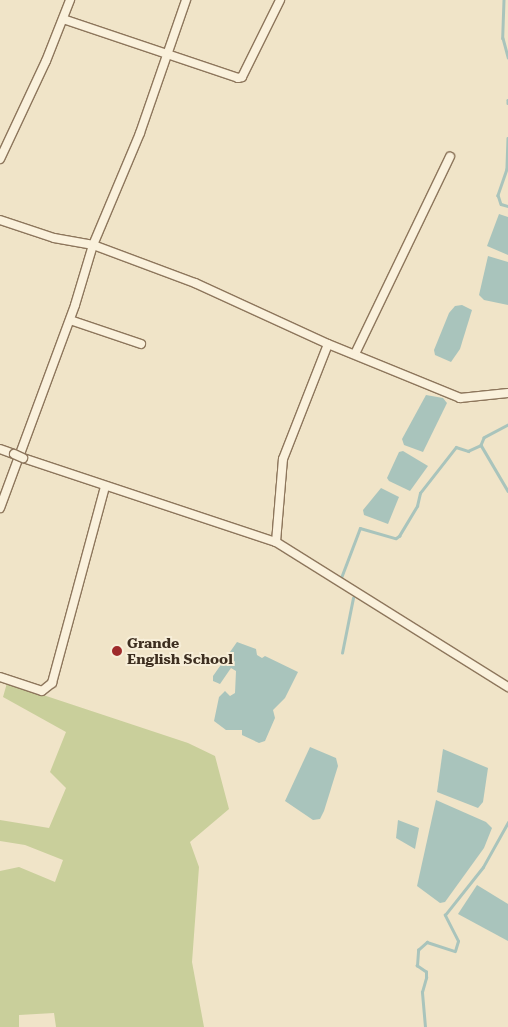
<!DOCTYPE html>
<style>
body{margin:0}
#map{position:relative;width:508px;height:1027px;overflow:hidden;background:#f0e4c8;font-family:"Roboto Serif",serif}
div>[style]{position:absolute}
[style*='--x']{left:calc(var(--x)*1px);top:calc(var(--y)*1px);width:calc(var(--w)*1px);rotate:calc(var(--a)*1deg)}
.green>*{inset:0;background:#c9cf9b}
.water>*{inset:0;background:#a9c4bc}
.stream>*{height:2.5px;margin:-1.25px;padding:0 1.25px;transform-origin:1.25px;border-radius:1.25px;background:#a9c4bc}
.roads{filter:drop-shadow(1px 0 #8d765c) drop-shadow(-1px 0 #8d765c) drop-shadow(0 1px #8d765c) drop-shadow(0 -1px #8d765c)}
.street>*{height:8px;margin:-4px;padding:0 4px;transform-origin:4px;border-radius:4px;background:#faf1dc}
.bridges{filter:drop-shadow(1px 0 #8d765c) drop-shadow(-1px 0 #8d765c) drop-shadow(0 1px #8d765c) drop-shadow(0 -1px #8d765c)}
.street-bridge>*{height:8px;margin:-4px;padding:0 4px;transform-origin:4px;border-radius:4px;background:#faf1dc}
.dots>*{width:14px;height:14px;translate:-50% -50%;box-sizing:border-box;border:2px solid #f7eed8;border-radius:50%}
span{translate:-50% -50%;white-space:nowrap;text-align:center;line-height:1.15;-webkit-text-stroke:4px #f7eed8;paint-order:stroke}
.poi-label{font-size:14px;color:#3d2e20;font-weight:700}
.left{translate:0 -50%;text-align:left}
</style>
<div id="map">
<div class="green">
<i style="clip-path:polygon(7px 683px,188px 743px,215px 756px,229px 809px,190px 842px,199px 867px,192px 962px,204px 1027px,56px 1027px,54px 1013px,19px 1015px,19px 1027px,0 1027px,0 871px,19px 867px,55px 882px,63px 860px,25px 845px,0 841px,0 820px,49px 828px,66px 788px,50px 772px,66px 732px,3px 697px)"></i>
</div>
<div class="water">
<i style="clip-path:polygon(499px 214px,508px 217px,508px 255px,487px 246px)"></i>
<i style="clip-path:polygon(488px 256px,508px 262px,508px 305px,484px 300px,479px 295px)"></i>
<i style="clip-path:polygon(462px 305px,472px 310px,460px 349px,451px 362px,435px 355px,434px 350px,449px 313px,455px 306px)"></i>
<i style="clip-path:polygon(426px 395px,443px 398px,447px 403px,423px 452px,404px 445px,402px 439px)"></i>
<i style="clip-path:polygon(403px 451px,428px 466px,410px 491px,389px 481px,387px 478px,399px 452px)"></i>
<i style="clip-path:polygon(381px 488px,399px 497px,388px 524px,364px 515px,363px 510px)"></i>
<i style="clip-path:polygon(237px 642px,256px 649px,257px 655px,262px 658px,265px 656px,298px 672px,285px 698px,273px 710px,275px 718px,265px 741px,259px 743px,242px 735px,242px 730px,226px 730px,214px 721px,219px 697px,225px 691px,230px 696px,235px 693px,236px 671px,231px 668px,220px 684px,213px 681px,213px 676px)"></i>
<i style="clip-path:polygon(310px 747px,336px 758px,338px 766px,324px 811px,320px 819px,313px 820px,285px 801px)"></i>
<i style="clip-path:polygon(443px 749px,488px 768px,483px 802px,478px 808px,437px 792px)"></i>
<i style="clip-path:polygon(436px 800px,486px 822px,492px 828px,484px 848px,445px 902px,440px 903px,417px 886px)"></i>
<i style="clip-path:polygon(398px 820px,419px 828px,415px 849px,396px 838px)"></i>
<i style="clip-path:polygon(477px 885px,508px 904px,508px 941px,458px 914px)"></i>
</div>
<div class="stream">
<i style="--x:504;--y:0;--w:38;--a:92"></i>
<i style="--x:503;--y:38;--w:20;--a:75"></i>
<i style="--x:508;--y:100;--w:3;--a:90"></i>
<i style="--x:508;--y:138;--w:31;--a:92"></i>
<i style="--x:507;--y:169;--w:28;--a:109"></i>
<i style="--x:498;--y:195;--w:9;--a:72"></i>
<i style="--x:501;--y:204;--w:7;--a:16"></i>
<i style="--x:508;--y:425;--w:27;--a:152"></i>
<i style="--x:484;--y:438;--w:8;--a:113"></i>
<i style="--x:481;--y:445;--w:53;--a:59.6"></i>
<i style="--x:341;--y:578;--w:53;--a:-69.2"></i>
<i style="--x:360;--y:528;--w:37;--a:16"></i>
<i style="--x:396;--y:538;--w:4;--a:-34"></i>
<i style="--x:399;--y:536;--w:35;--a:-59"></i>
<i style="--x:417;--y:506;--w:13;--a:-77"></i>
<i style="--x:420;--y:493;--w:58;--a:-52"></i>
<i style="--x:456;--y:447;--w:13;--a:18"></i>
<i style="--x:468;--y:451;--w:14;--a:-25"></i>
<i style="--x:342;--y:653;--w:56;--a:-78.7"></i>
<i style="--x:425;--y:1027;--w:35;--a:-95"></i>
<i style="--x:422;--y:992;--w:15;--a:-74"></i>
<i style="--x:426;--y:978;--w:6;--a:-90"></i>
<i style="--x:426;--y:972;--w:11;--a:-146"></i>
<i style="--x:417;--y:966;--w:16;--a:-86"></i>
<i style="--x:418;--y:950;--w:12;--a:-42"></i>
<i style="--x:427;--y:942;--w:29;--a:18"></i>
<i style="--x:455;--y:951;--w:10;--a:-73"></i>
<i style="--x:458;--y:941;--w:29;--a:-117"></i>
<i style="--x:445;--y:915;--w:61;--a:-51.6"></i>
<i style="--x:483;--y:867;--w:51;--a:-60.9"></i>
</div>
<div class="roads">
<div class="street">
<i style="--x:63;--y:19;--w:185;--a:18.6"></i>
<i style="--x:238;--y:78;--w:4;--a:-14"></i>
<i style="--x:242;--y:77;--w:86;--a:-63.7"></i>
<i style="--x:0;--y:159;--w:108;--a:-64.9"></i>
<i style="--x:46;--y:61;--w:66;--a:-68.5"></i>
<i style="--x:0;--y:220;--w:57;--a:18.4"></i>
<i style="--x:54;--y:238;--w:40;--a:10"></i>
<i style="--x:93;--y:245;--w:109;--a:20.4"></i>
<i style="--x:195;--y:283;--w:146;--a:24.6"></i>
<i style="--x:328;--y:344;--w:143;--a:22.2"></i>
<i style="--x:460;--y:398;--w:48;--a:-5.9"></i>
<i style="--x:70;--y:320;--w:75;--a:18.7"></i>
<i style="--x:355;--y:354;--w:219;--a:-64.3"></i>
<i style="--x:0;--y:449;--w:15;--a:20"></i>
<i style="--x:23;--y:458;--w:267;--a:18.4"></i>
<i style="--x:276;--y:542;--w:274;--a:32"></i>
<i style="--x:0;--y:508;--w:216;--a:-69.7"></i>
<i style="--x:75;--y:305;--w:63;--a:-73.3"></i>
<i style="--x:93;--y:245;--w:121;--a:-67.2"></i>
<i style="--x:140;--y:133;--w:141;--a:-70.9"></i>
<i style="--x:276;--y:542;--w:83;--a:-85.2"></i>
<i style="--x:283;--y:459;--w:123;--a:-68.6"></i>
<i style="--x:0;--y:677;--w:44;--a:18.4"></i>
<i style="--x:42;--y:691;--w:13;--a:-39"></i>
<i style="--x:52;--y:683;--w:204;--a:-74.9"></i>
</div>
</div>
<div class="bridges">
<div class="street-bridge">
<i style="--x:14;--y:454;--w:10;--a:24"></i>
</div>
</div>
<div class="dots">
<i style="left:117px;top:651px;background:#9e2a2b"></i>
</div>
<div class="poi-label">
<span class="left" style="left:127px;top:651px">Grande<br>English School</span>
</div>
</div>
